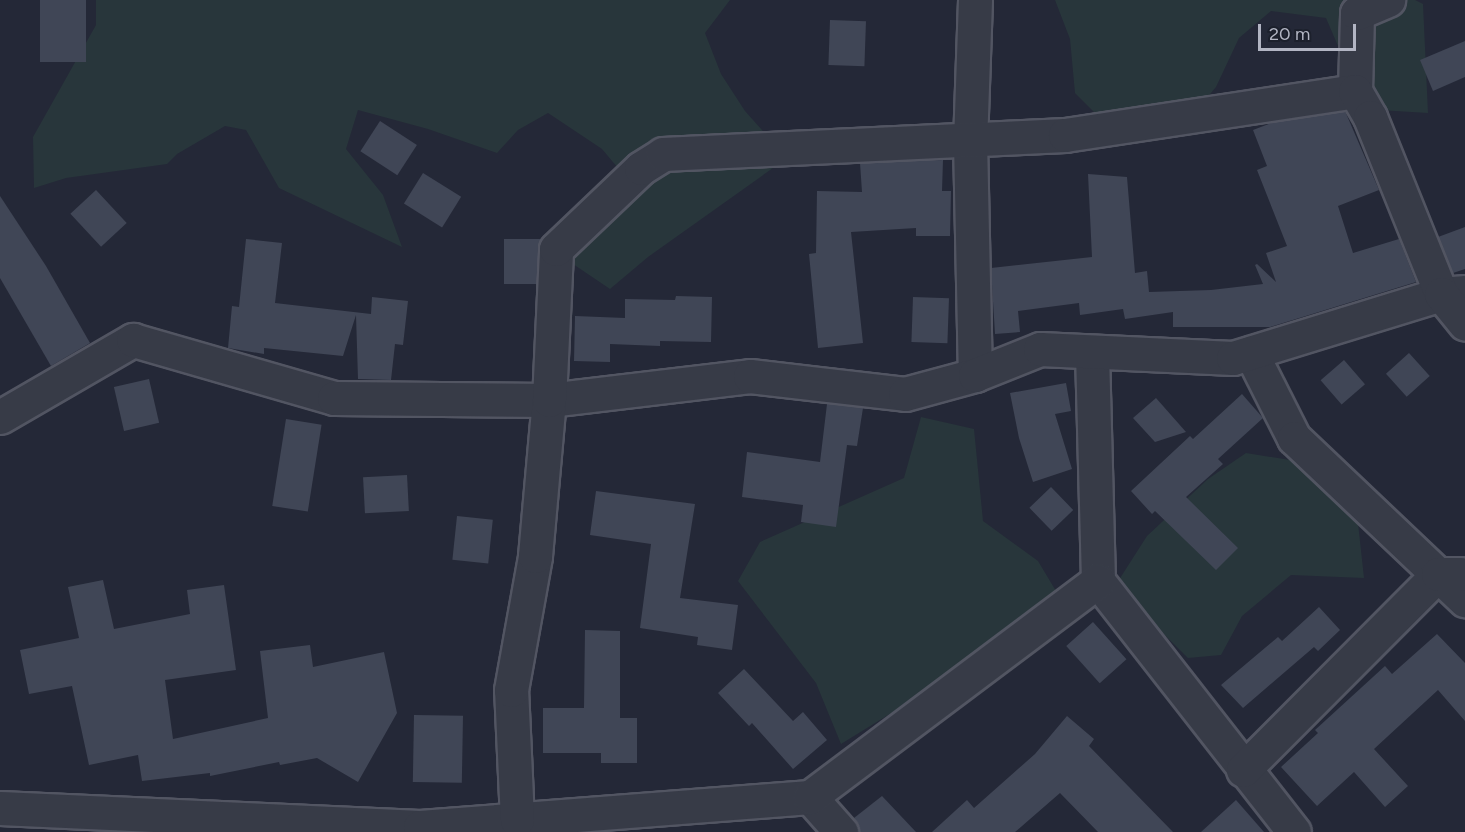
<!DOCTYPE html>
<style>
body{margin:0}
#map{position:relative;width:1465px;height:832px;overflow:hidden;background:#242837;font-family:Figtree,sans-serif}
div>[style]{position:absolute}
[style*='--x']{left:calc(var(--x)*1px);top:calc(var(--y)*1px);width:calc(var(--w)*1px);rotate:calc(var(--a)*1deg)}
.green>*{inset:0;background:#28363b}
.building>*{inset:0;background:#404656;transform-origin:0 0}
.roads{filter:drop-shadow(2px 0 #525562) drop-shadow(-2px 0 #525562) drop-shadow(0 2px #525562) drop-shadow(0 -2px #525562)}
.minor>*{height:33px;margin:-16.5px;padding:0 16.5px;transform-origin:16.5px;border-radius:16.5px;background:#373b47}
span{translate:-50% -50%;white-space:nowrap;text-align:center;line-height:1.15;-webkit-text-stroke:5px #1c202c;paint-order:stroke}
.scale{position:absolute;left:1258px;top:24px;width:98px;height:27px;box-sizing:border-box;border:3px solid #b2b5c3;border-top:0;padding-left:8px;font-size:18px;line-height:21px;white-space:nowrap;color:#b2b5c3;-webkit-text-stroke:4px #1c202c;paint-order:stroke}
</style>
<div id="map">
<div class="green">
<i style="clip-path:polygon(96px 0,730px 0,705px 33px,721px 74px,745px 111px,787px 158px,648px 257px,610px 289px,570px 262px,575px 228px,623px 174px,602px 149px,548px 113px,518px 130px,497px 153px,428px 129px,358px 110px,346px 149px,383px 195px,402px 247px,279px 188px,246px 130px,225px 126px,177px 154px,167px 164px,66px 178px,34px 188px,33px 137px,96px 25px)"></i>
<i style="clip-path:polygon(1055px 0,1415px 0,1423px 4px,1428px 113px,1379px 110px,1344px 60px,1326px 18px,1271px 11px,1239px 38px,1216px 87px,1194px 113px,1115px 133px,1075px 93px,1070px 39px)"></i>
<i style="clip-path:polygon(921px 417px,974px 429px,983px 521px,1038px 561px,1065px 606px,841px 744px,816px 683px,738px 581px,760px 542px,904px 478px)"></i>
<i style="clip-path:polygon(1246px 453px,1290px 460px,1333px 477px,1358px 523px,1364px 578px,1291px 575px,1242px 616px,1221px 655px,1188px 658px,1115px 586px,1147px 536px,1208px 479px)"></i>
</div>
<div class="building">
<i style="left:40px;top:0;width:46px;height:62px"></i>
<i style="left:830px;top:20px;width:36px;height:45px;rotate:2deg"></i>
<i style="clip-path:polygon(1465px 41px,1465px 77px,1433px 91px,1420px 60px)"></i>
<i style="clip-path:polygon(1345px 111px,1379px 190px,1338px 206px,1353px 253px,1399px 239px,1416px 282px,1270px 327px,1173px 327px,1173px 312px,1125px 319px,1123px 309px,1080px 315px,1079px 303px,1018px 311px,1020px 332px,995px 334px,991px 268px,1092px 257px,1088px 174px,1127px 177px,1135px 273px,1147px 271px,1149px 292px,1211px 290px,1263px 284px,1255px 265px,1257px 264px,1276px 282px,1266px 253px,1287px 246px,1257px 170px,1267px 166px,1253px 130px,1274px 122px)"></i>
<i style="left:380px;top:121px;width:44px;height:36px;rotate:33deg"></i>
<i style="clip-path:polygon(943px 160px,942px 191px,951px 191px,950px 236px,916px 236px,916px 228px,851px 232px,863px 343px,818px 348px,809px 254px,816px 253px,817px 191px,862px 192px,860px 163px)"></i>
<i style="left:423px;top:173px;width:45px;height:36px;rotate:32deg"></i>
<i style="left:96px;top:190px;width:45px;height:35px;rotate:47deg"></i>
<i style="clip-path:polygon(0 196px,46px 266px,90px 343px,51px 366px,0 278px)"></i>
<i style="clip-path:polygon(1465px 227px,1465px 269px,1453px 273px,1438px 237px)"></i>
<i style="clip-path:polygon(246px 239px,282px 243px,275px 303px,371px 314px,372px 297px,408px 301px,403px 345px,395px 344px,391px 380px,358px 379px,356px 315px,343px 356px,264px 348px,264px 354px,228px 348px,232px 306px,239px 307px)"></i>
<i style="left:504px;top:239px;width:36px;height:45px"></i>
<i style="clip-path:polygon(676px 296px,712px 297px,711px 342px,660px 341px,660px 346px,610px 344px,610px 362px,574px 361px,575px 316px,625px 318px,625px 299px,675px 300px)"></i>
<i style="left:913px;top:297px;width:36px;height:45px;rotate:2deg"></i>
<i style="left:1409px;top:353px;width:31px;height:31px;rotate:48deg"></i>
<i style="left:1344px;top:360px;width:32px;height:31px;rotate:49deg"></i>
<i style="left:149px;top:379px;width:45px;height:36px;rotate:77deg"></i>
<i style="clip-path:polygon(1066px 383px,1071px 411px,1055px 414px,1072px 469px,1033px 482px,1019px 438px,1010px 393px)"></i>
<i style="clip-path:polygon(1242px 394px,1263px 418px,1218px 459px,1223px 464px,1186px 497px,1238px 548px,1216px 570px,1155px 511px,1152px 514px,1131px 491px,1190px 436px,1193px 439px)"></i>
<i style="clip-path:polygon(1156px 398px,1186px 432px,1155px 442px,1133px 418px)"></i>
<i style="clip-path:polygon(827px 404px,863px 408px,857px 446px,847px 445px,836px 527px,801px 522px,803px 505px,742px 497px,747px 452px,820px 462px)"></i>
<i style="left:286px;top:419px;width:36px;height:88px;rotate:9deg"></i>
<i style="left:407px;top:475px;width:36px;height:44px;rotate:87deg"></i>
<i style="left:1051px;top:487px;width:32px;height:30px;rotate:46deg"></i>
<i style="clip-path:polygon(596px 491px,695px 504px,680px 598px,738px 605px,732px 650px,697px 645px,698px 637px,640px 628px,651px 544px,590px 535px)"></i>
<i style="left:457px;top:516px;width:36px;height:44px;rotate:6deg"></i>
<i style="clip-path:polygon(103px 580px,114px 629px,190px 614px,187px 590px,224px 585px,236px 670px,165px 680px,173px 739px,268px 718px,260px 651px,310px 645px,313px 667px,384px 652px,397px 713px,358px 782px,317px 758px,280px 765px,279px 762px,210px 776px,210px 773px,142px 781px,138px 755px,89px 765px,72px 686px,29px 694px,20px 650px,79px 638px,68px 587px)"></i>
<i style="clip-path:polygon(1319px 607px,1340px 630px,1318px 651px,1314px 647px,1243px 708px,1221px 685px,1278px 637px,1282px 641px)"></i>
<i style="left:1093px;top:622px;width:50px;height:36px;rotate:48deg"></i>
<i style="clip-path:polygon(585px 630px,620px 631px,620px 718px,637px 718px,637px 763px,601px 763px,601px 753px,543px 753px,543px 708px,584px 708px)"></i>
<i style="clip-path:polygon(1437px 634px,1465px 663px,1465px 721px,1438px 690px,1374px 749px,1408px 786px,1385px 807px,1354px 772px,1317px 806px,1281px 767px,1318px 733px,1315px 730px,1385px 666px,1392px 674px)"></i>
<i style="clip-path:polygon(744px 669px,793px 721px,803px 712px,827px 740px,793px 769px,752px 723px,749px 726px,718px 693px)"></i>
<i style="left:414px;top:715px;width:49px;height:67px;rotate:1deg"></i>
<i style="clip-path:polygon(1067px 716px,1094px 739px,1089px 746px,1173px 832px,1098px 832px,1060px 793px,1015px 832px,932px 832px,967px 800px,974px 808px,1035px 754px)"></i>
<i style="clip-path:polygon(882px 796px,916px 832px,859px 832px,854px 818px)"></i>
<i style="clip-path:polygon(1236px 800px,1264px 832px,1201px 832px)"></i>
</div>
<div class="roads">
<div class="minor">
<i style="--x:975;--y:0;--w:140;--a:92"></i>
<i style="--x:970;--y:140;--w:235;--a:88.8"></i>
<i style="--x:1355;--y:91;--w:78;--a:-88.5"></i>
<i style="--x:1357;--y:13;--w:34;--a:-23"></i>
<i style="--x:1092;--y:352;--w:229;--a:88.5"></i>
<i style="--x:1098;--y:581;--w:318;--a:52"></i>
<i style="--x:1251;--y:353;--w:95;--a:63.2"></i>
<i style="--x:1294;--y:438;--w:236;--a:43.5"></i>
<i style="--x:0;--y:417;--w:154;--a:-30.1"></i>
<i style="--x:133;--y:340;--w:209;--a:16.1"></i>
<i style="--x:334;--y:398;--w:215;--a:0.5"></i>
<i style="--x:549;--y:400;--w:202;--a:-6.8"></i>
<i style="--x:750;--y:376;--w:156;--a:6.6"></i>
<i style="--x:905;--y:394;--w:73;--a:-15.2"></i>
<i style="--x:975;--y:375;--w:70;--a:-21.8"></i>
<i style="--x:1040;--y:349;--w:193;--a:2.7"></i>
<i style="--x:1233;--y:358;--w:218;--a:-17.1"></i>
<i style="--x:1441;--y:294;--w:22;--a:-5"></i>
<i style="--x:1243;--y:770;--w:276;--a:-45.1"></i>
<i style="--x:1438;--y:574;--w:22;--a:0"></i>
<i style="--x:810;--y:797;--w:47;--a:48.5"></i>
<i style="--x:0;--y:808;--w:420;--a:2.6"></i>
<i style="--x:420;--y:827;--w:391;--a:-4.4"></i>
<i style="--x:810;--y:797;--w:360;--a:-36.9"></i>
<i style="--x:517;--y:820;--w:130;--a:-92.6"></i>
<i style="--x:511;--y:690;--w:136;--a:-79.8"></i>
<i style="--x:535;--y:556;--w:157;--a:-84.9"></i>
<i style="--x:549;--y:400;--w:151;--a:-87.3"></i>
<i style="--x:556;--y:249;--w:117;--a:-43.6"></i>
<i style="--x:641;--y:168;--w:26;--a:-32"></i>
<i style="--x:663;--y:154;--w:402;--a:-2.7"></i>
<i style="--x:1065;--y:135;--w:293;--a:-8.6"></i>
<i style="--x:1355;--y:91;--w:30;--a:60"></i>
<i style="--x:1370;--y:117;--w:191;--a:68.1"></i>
<i style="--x:1441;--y:294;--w:38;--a:51"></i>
</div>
</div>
<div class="scale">20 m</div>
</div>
